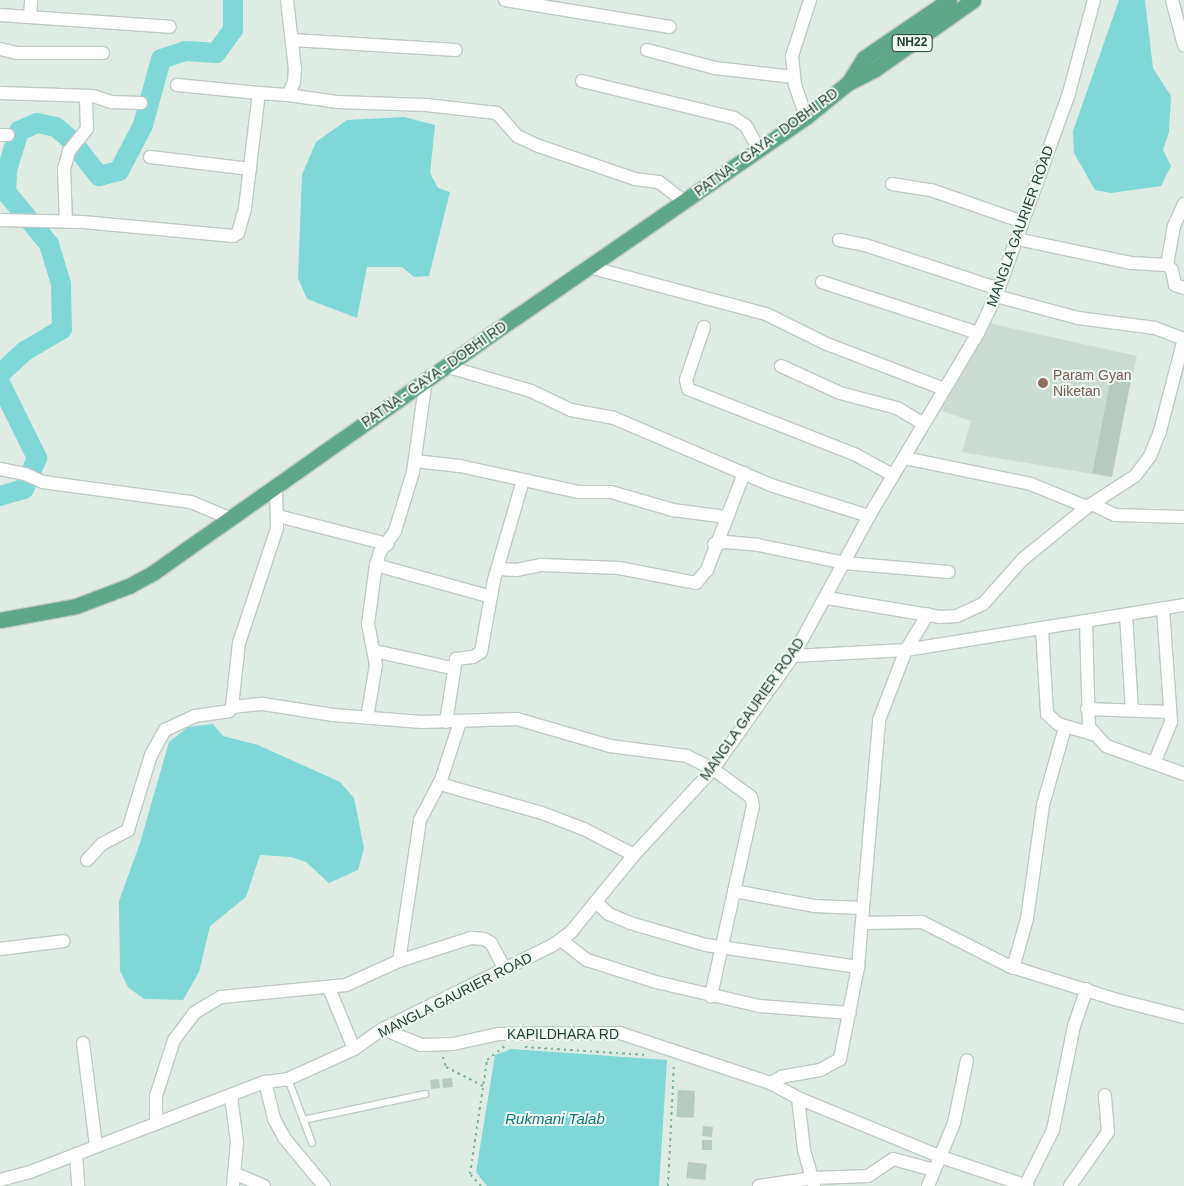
<!DOCTYPE html>
<style>
body{margin:0}
#map{position:relative;width:1184px;height:1186px;overflow:hidden;background:#deece4;font-family:Helvetica,sans-serif}
div>[style]{position:absolute}
[style*='--x']{left:calc(var(--x)*1px);top:calc(var(--y)*1px);width:calc(var(--w)*1px);rotate:calc(var(--a)*1deg)}
.built>*{inset:0;background:#cddcd3}
.water>*{inset:0;background:#7fd7d8}
.river>*{height:20px;margin:-10px;padding:0 10px;transform-origin:10px;border-radius:10px;background:#7fd7d8}
.building>*{inset:0;background:#b7cabf;transform-origin:0 0}
.path>*{height:2px;margin-top:-1px;transform-origin:0;background:repeating-linear-gradient(90deg,#7bb39a 0 2.5px,transparent 0 6.5px)}
.roads{filter:drop-shadow(1px 0 #c0c9c5) drop-shadow(-1px 0 #c0c9c5) drop-shadow(0 1px #c0c9c5) drop-shadow(0 -1px #c0c9c5)}
.service>*{height:6px;margin:-3px;padding:0 3px;transform-origin:3px;border-radius:3px;background:#fff}
.minor>*{height:12px;margin:-6px;padding:0 6px;transform-origin:6px;border-radius:6px;background:#fff}
.primary>*{height:15px;margin:-7.5px;padding:0 7.5px;transform-origin:7.5px;border-radius:7.5px;background:#5ea789}
.dots>*{width:14px;height:14px;translate:-50% -50%;box-sizing:border-box;border:2px solid #eff8f2;border-radius:50%}
span{translate:-50% -50%;white-space:nowrap;text-align:center;line-height:1.15;-webkit-text-stroke:4px #eff8f2;paint-order:stroke}
.shield-label span{padding:1px 4px;background:#eff8f2;border:1px solid;border-radius:4px;-webkit-text-stroke-width:0}
.shield-label{font-size:12px;color:#1e3e30;font-weight:700}
.street-label{font-size:14px;color:#1e3e30}
.education-label{font-size:14px;color:#785e54}
.left{translate:0 -50%;text-align:left}
.water-label{font-size:15px;color:#11797a;font-style:italic}
</style>
<div id="map">
<div class="built">
<i style="clip-path:polygon(988px 323px,1137px 356px,1110px 477px,962px 452px,971px 421px,939px 410px)"></i>
</div>
<div class="water">
<i style="clip-path:polygon(1119px 0,1145px 0,1153px 68px,1171px 96px,1169px 132px,1163px 150px,1171px 166px,1161px 186px,1111px 193px,1095px 190px,1074px 153px,1073px 131px)"></i>
<i style="clip-path:polygon(404px 117px,435px 125px,430px 173px,438px 188px,450px 192px,429px 276px,414px 277px,402px 267px,367px 267px,357px 318px,307px 299px,298px 278px,302px 175px,316px 142px,347px 120px)"></i>
<i style="clip-path:polygon(213px 724px,223px 736px,258px 745px,340px 782px,354px 798px,364px 848px,358px 870px,329px 883px,306px 862px,291px 857px,260px 855px,246px 897px,210px 926px,199px 972px,183px 1000px,144px 999px,128px 987px,120px 971px,119px 901px,140px 843px,169px 742px,188px 727px)"></i>
<i style="clip-path:polygon(511px 1049px,667px 1060px,659px 1186px,487px 1186px,476px 1172px,495px 1055px)"></i>
</div>
<div class="river">
<i style="--x:0;--y:374;--w:34;--a:-43"></i>
<i style="--x:25;--y:351;--w:43;--a:-30.7"></i>
<i style="--x:62;--y:329;--w:45;--a:-91.3"></i>
<i style="--x:61;--y:284;--w:42;--a:-106.7"></i>
<i style="--x:49;--y:244;--w:67;--a:-129.6"></i>
<i style="--x:6;--y:192;--w:22;--a:-87"></i>
<i style="--x:7;--y:170;--w:41;--a:-72.9"></i>
<i style="--x:19;--y:131;--w:20;--a:-24"></i>
<i style="--x:37;--y:123;--w:19;--a:12"></i>
<i style="--x:56;--y:127;--w:20;--a:41"></i>
<i style="--x:71;--y:140;--w:46;--a:52.1"></i>
<i style="--x:99;--y:176;--w:21;--a:-14"></i>
<i style="--x:119;--y:171;--w:52;--a:-62.4"></i>
<i style="--x:143;--y:125;--w:68;--a:-74.7"></i>
<i style="--x:161;--y:59;--w:26;--a:-18"></i>
<i style="--x:186;--y:51;--w:30;--a:4"></i>
<i style="--x:216;--y:53;--w:29;--a:-54"></i>
<i style="--x:233;--y:30;--w:30;--a:-90"></i>
<i style="--x:0;--y:383;--w:84;--a:63.7"></i>
<i style="--x:37;--y:458;--w:34;--a:113"></i>
<i style="--x:24;--y:489;--w:25;--a:164"></i>
</div>
<div class="building">
<i style="left:1112px;top:372px;width:20px;height:103px;rotate:11deg"></i>
<i style="left:452px;top:1078px;width:9px;height:10px;rotate:84deg"></i>
<i style="left:439px;top:1079px;width:9px;height:9px;rotate:84deg"></i>
<i style="left:678px;top:1090px;width:17px;height:27px;rotate:3deg"></i>
<i style="left:703px;top:1126px;width:10px;height:10px;rotate:6deg"></i>
<i style="left:702px;top:1140px;width:10px;height:10px"></i>
<i style="left:688px;top:1162px;width:19px;height:16px;rotate:6deg"></i>
</div>
<div class="path">
<i style="--x:525;--y:1047;--w:122;--a:3.8"></i>
<i style="--x:443;--y:1057;--w:10;--a:73"></i>
<i style="--x:446;--y:1067;--w:42;--a:27.2"></i>
<i style="--x:481;--y:1186;--w:16;--a:-133"></i>
<i style="--x:470;--y:1174;--w:115;--a:-81.5"></i>
<i style="--x:487;--y:1060;--w:23;--a:-38"></i>
<i style="--x:668;--y:1186;--w:123;--a:-87.2"></i>
</div>
<div class="roads">
<div class="service">
<i style="--x:288;--y:1079;--w:68;--a:69.4"></i>
<i style="--x:303;--y:1120;--w:125;--a:-12"></i>
</div>
<div class="minor">
<i style="--x:505;--y:0;--w:167;--a:9.3"></i>
<i style="--x:1172;--y:0;--w:47;--a:75.1"></i>
<i style="--x:0;--y:15;--w:170;--a:4"></i>
<i style="--x:30;--y:16;--w:16;--a:-86"></i>
<i style="--x:293;--y:40;--w:163;--a:3.5"></i>
<i style="--x:0;--y:49;--w:17;--a:13"></i>
<i style="--x:17;--y:53;--w:86;--a:0"></i>
<i style="--x:647;--y:50;--w:70;--a:14.8"></i>
<i style="--x:715;--y:68;--w:79;--a:6.6"></i>
<i style="--x:582;--y:81;--w:156;--a:13.7"></i>
<i style="--x:734;--y:118;--w:14;--a:34"></i>
<i style="--x:746;--y:126;--w:26;--a:61"></i>
<i style="--x:177;--y:85;--w:82;--a:5.6"></i>
<i style="--x:0;--y:93;--w:93;--a:1.8"></i>
<i style="--x:93;--y:96;--w:20;--a:18"></i>
<i style="--x:112;--y:102;--w:29;--a:2"></i>
<i style="--x:288;--y:95;--w:49;--a:8.1"></i>
<i style="--x:337;--y:102;--w:89;--a:1.9"></i>
<i style="--x:426;--y:105;--w:71;--a:6.4"></i>
<i style="--x:497;--y:113;--w:30;--a:49"></i>
<i style="--x:517;--y:136;--w:21;--a:25"></i>
<i style="--x:536;--y:145;--w:105;--a:19"></i>
<i style="--x:635;--y:179;--w:24;--a:7"></i>
<i style="--x:659;--y:182;--w:31;--a:38"></i>
<i style="--x:806;--y:117;--w:34;--a:-109"></i>
<i style="--x:795;--y:85;--w:29;--a:-96"></i>
<i style="--x:792;--y:56;--w:59;--a:-72.2"></i>
<i style="--x:0;--y:135;--w:8;--a:0"></i>
<i style="--x:150;--y:157;--w:101;--a:6.8"></i>
<i style="--x:892;--y:184;--w:39;--a:9"></i>
<i style="--x:931;--y:190;--w:97;--a:19.2"></i>
<i style="--x:0;--y:220;--w:83;--a:1.4"></i>
<i style="--x:83;--y:222;--w:151;--a:5.3"></i>
<i style="--x:233;--y:236;--w:6;--a:-31"></i>
<i style="--x:238;--y:233;--w:26;--a:-74"></i>
<i style="--x:245;--y:208;--w:116;--a:-83.1"></i>
<i style="--x:259;--y:93;--w:29;--a:4"></i>
<i style="--x:288;--y:95;--w:14;--a:-65"></i>
<i style="--x:294;--y:82;--w:13;--a:-86"></i>
<i style="--x:295;--y:69;--w:69;--a:-96.6"></i>
<i style="--x:66;--y:221;--w:52;--a:-92.2"></i>
<i style="--x:64;--y:169;--w:19;--a:-74"></i>
<i style="--x:69;--y:151;--w:28;--a:-51"></i>
<i style="--x:87;--y:129;--w:33;--a:-92"></i>
<i style="--x:1017;--y:239;--w:116;--a:11.9"></i>
<i style="--x:1131;--y:263;--w:36;--a:3"></i>
<i style="--x:1167;--y:265;--w:7;--a:45"></i>
<i style="--x:1172;--y:270;--w:15;--a:79"></i>
<i style="--x:1175;--y:285;--w:9;--a:18"></i>
<i style="--x:839;--y:240;--w:26;--a:11"></i>
<i style="--x:865;--y:245;--w:141;--a:18.2"></i>
<i style="--x:1167;--y:265;--w:40;--a:-80"></i>
<i style="--x:1174;--y:226;--w:24;--a:-66"></i>
<i style="--x:589;--y:267;--w:183;--a:14.9"></i>
<i style="--x:766;--y:314;--w:68;--a:26.2"></i>
<i style="--x:827;--y:344;--w:125;--a:21"></i>
<i style="--x:822;--y:282;--w:164;--a:18.1"></i>
<i style="--x:996;--y:296;--w:85;--a:15"></i>
<i style="--x:1078;--y:318;--w:78;--a:7.4"></i>
<i style="--x:1155;--y:328;--w:31;--a:21"></i>
<i style="--x:704;--y:327;--w:56;--a:108.8"></i>
<i style="--x:686;--y:380;--w:9;--a:77"></i>
<i style="--x:688;--y:389;--w:180;--a:21.4"></i>
<i style="--x:856;--y:455;--w:42;--a:28.4"></i>
<i style="--x:445;--y:366;--w:90;--a:16.2"></i>
<i style="--x:531;--y:391;--w:44;--a:25.4"></i>
<i style="--x:571;--y:410;--w:44;--a:10.5"></i>
<i style="--x:614;--y:418;--w:171;--a:23.1"></i>
<i style="--x:771;--y:485;--w:103;--a:17.6"></i>
<i style="--x:781;--y:366;--w:65;--a:24.6"></i>
<i style="--x:840;--y:393;--w:59;--a:14.7"></i>
<i style="--x:897;--y:408;--w:31;--a:31"></i>
<i style="--x:415;--y:461;--w:45;--a:6.3"></i>
<i style="--x:460;--y:466;--w:121;--a:12.4"></i>
<i style="--x:578;--y:492;--w:33;--a:0"></i>
<i style="--x:611;--y:492;--w:65;--a:16.2"></i>
<i style="--x:673;--y:510;--w:53;--a:7.5"></i>
<i style="--x:0;--y:469;--w:25;--a:11"></i>
<i style="--x:25;--y:474;--w:20;--a:24"></i>
<i style="--x:43;--y:482;--w:149;--a:7.7"></i>
<i style="--x:191;--y:502;--w:41;--a:22.8"></i>
<i style="--x:1092;--y:504;--w:25;--a:26"></i>
<i style="--x:1115;--y:515;--w:69;--a:1.7"></i>
<i style="--x:1087;--y:507;--w:57;--a:-32.9"></i>
<i style="--x:1135;--y:476;--w:25;--a:-53"></i>
<i style="--x:1150;--y:456;--w:27;--a:-68"></i>
<i style="--x:1160;--y:431;--w:95;--a:-75.4"></i>
<i style="--x:278;--y:516;--w:113;--a:14.4"></i>
<i style="--x:714;--y:544;--w:12;--a:-9"></i>
<i style="--x:726;--y:542;--w:32;--a:5"></i>
<i style="--x:758;--y:545;--w:88;--a:11.8"></i>
<i style="--x:844;--y:563;--w:105;--a:4.9"></i>
<i style="--x:376;--y:565;--w:119;--a:15.5"></i>
<i style="--x:498;--y:569;--w:18;--a:3"></i>
<i style="--x:516;--y:570;--w:25;--a:-11"></i>
<i style="--x:541;--y:565;--w:78;--a:2.2"></i>
<i style="--x:619;--y:568;--w:78;--a:11"></i>
<i style="--x:696;--y:583;--w:17;--a:-50"></i>
<i style="--x:707;--y:570;--w:104;--a:-69.1"></i>
<i style="--x:827;--y:598;--w:115;--a:9.5"></i>
<i style="--x:940;--y:617;--w:17;--a:-3"></i>
<i style="--x:957;--y:616;--w:29;--a:-25"></i>
<i style="--x:983;--y:604;--w:60;--a:-48.4"></i>
<i style="--x:1023;--y:559;--w:82;--a:-39.1"></i>
<i style="--x:1087;--y:507;--w:61;--a:-157.7"></i>
<i style="--x:1031;--y:484;--w:130;--a:-168.4"></i>
<i style="--x:1126;--y:615;--w:95;--a:86.4"></i>
<i style="--x:1086;--y:622;--w:105;--a:88.4"></i>
<i style="--x:1089;--y:727;--w:25;--a:48"></i>
<i style="--x:1106;--y:746;--w:83;--a:19.7"></i>
<i style="--x:1042;--y:629;--w:85;--a:86.6"></i>
<i style="--x:1047;--y:714;--w:15;--a:42"></i>
<i style="--x:1058;--y:724;--w:37;--a:16"></i>
<i style="--x:374;--y:651;--w:80;--a:12.3"></i>
<i style="--x:793;--y:656;--w:113;--a:-3"></i>
<i style="--x:906;--y:650;--w:282;--a:-9.2"></i>
<i style="--x:232;--y:707;--w:31;--a:-6"></i>
<i style="--x:263;--y:704;--w:71;--a:8.9"></i>
<i style="--x:333;--y:715;--w:89;--a:4.5"></i>
<i style="--x:422;--y:722;--w:95;--a:-1.8"></i>
<i style="--x:517;--y:719;--w:97;--a:16.2"></i>
<i style="--x:610;--y:746;--w:78;--a:7.4"></i>
<i style="--x:687;--y:756;--w:29;--a:27"></i>
<i style="--x:713;--y:769;--w:47;--a:36.4"></i>
<i style="--x:751;--y:797;--w:9;--a:77"></i>
<i style="--x:753;--y:806;--w:195;--a:102.5"></i>
<i style="--x:1087;--y:709;--w:83;--a:2.1"></i>
<i style="--x:367;--y:718;--w:54;--a:-80.4"></i>
<i style="--x:376;--y:665;--w:42;--a:-101"></i>
<i style="--x:368;--y:624;--w:60;--a:-82.3"></i>
<i style="--x:376;--y:565;--w:14;--a:-73"></i>
<i style="--x:380;--y:552;--w:26;--a:-54"></i>
<i style="--x:395;--y:531;--w:62;--a:-73"></i>
<i style="--x:413;--y:472;--w:94;--a:-82"></i>
<i style="--x:446;--y:722;--w:64;--a:-81"></i>
<i style="--x:456;--y:659;--w:17;--a:-7"></i>
<i style="--x:473;--y:657;--w:9;--a:-32"></i>
<i style="--x:481;--y:652;--w:73;--a:-79.8"></i>
<i style="--x:494;--y:580;--w:104;--a:-73.8"></i>
<i style="--x:1155;--y:761;--w:42;--a:-67.7"></i>
<i style="--x:1171;--y:722;--w:114;--a:-94"></i>
<i style="--x:440;--y:784;--w:106;--a:15.9"></i>
<i style="--x:542;--y:813;--w:45;--a:20.9"></i>
<i style="--x:584;--y:829;--w:56;--a:27.5"></i>
<i style="--x:87;--y:860;--w:22;--a:-47"></i>
<i style="--x:102;--y:844;--w:30;--a:-28"></i>
<i style="--x:128;--y:830;--w:78;--a:-73"></i>
<i style="--x:151;--y:755;--w:29;--a:-61"></i>
<i style="--x:165;--y:730;--w:33;--a:-25"></i>
<i style="--x:195;--y:716;--w:34;--a:-8"></i>
<i style="--x:229;--y:711;--w:5;--a:-53"></i>
<i style="--x:232;--y:707;--w:64;--a:-83.8"></i>
<i style="--x:239;--y:643;--w:121;--a:-71.7"></i>
<i style="--x:277;--y:528;--w:42;--a:-91.4"></i>
<i style="--x:734;--y:891;--w:81;--a:10.6"></i>
<i style="--x:814;--y:906;--w:48;--a:2.4"></i>
<i style="--x:596;--y:902;--w:18;--a:43"></i>
<i style="--x:609;--y:914;--w:23;--a:23"></i>
<i style="--x:630;--y:923;--w:79;--a:16.1"></i>
<i style="--x:706;--y:945;--w:154;--a:8.2"></i>
<i style="--x:858;--y:967;--w:248;--a:-85.1"></i>
<i style="--x:879;--y:720;--w:75;--a:-68.9"></i>
<i style="--x:906;--y:650;--w:42;--a:-58.6"></i>
<i style="--x:862;--y:923;--w:60;--a:-1"></i>
<i style="--x:922;--y:922;--w:97;--a:26.8"></i>
<i style="--x:1009;--y:966;--w:110;--a:17.4"></i>
<i style="--x:1114;--y:999;--w:72;--a:14.4"></i>
<i style="--x:561;--y:940;--w:33;--a:38"></i>
<i style="--x:587;--y:960;--w:72;--a:17.7"></i>
<i style="--x:656;--y:982;--w:106;--a:13.1"></i>
<i style="--x:759;--y:1006;--w:91;--a:4.4"></i>
<i style="--x:0;--y:949;--w:64;--a:-7.1"></i>
<i style="--x:399;--y:961;--w:143;--a:-81.5"></i>
<i style="--x:420;--y:820;--w:45;--a:-62.3"></i>
<i style="--x:441;--y:780;--w:61;--a:-71.9"></i>
<i style="--x:858;--y:967;--w:94;--a:101.1"></i>
<i style="--x:840;--y:1059;--w:23;--a:151"></i>
<i style="--x:820;--y:1070;--w:39;--a:170"></i>
<i style="--x:782;--y:1077;--w:13;--a:153"></i>
<i style="--x:770;--y:1083;--w:32;--a:28"></i>
<i style="--x:798;--y:1098;--w:155;--a:22.4"></i>
<i style="--x:941;--y:1157;--w:91;--a:18.6"></i>
<i style="--x:1013;--y:968;--w:51;--a:-74.1"></i>
<i style="--x:1027;--y:919;--w:115;--a:-82"></i>
<i style="--x:1043;--y:805;--w:81;--a:-74.2"></i>
<i style="--x:329;--y:988;--w:66;--a:67.7"></i>
<i style="--x:383;--y:1029;--w:41;--a:22.8"></i>
<i style="--x:421;--y:1045;--w:32;--a:-2"></i>
<i style="--x:453;--y:1044;--w:46;--a:-12.5"></i>
<i style="--x:498;--y:1034;--w:122;--a:-0.5"></i>
<i style="--x:620;--y:1033;--w:158;--a:18.4"></i>
<i style="--x:83;--y:1043;--w:104;--a:82.8"></i>
<i style="--x:265;--y:1082;--w:38;--a:76"></i>
<i style="--x:274;--y:1119;--w:23;--a:61"></i>
<i style="--x:285;--y:1139;--w:61;--a:50.3"></i>
<i style="--x:231;--y:1096;--w:46;--a:82.6"></i>
<i style="--x:237;--y:1142;--w:44;--a:95.2"></i>
<i style="--x:798;--y:1098;--w:52;--a:83.4"></i>
<i style="--x:804;--y:1150;--w:37;--a:74"></i>
<i style="--x:156;--y:1124;--w:28;--a:-90"></i>
<i style="--x:156;--y:1096;--w:59;--a:-72.2"></i>
<i style="--x:174;--y:1040;--w:34;--a:-53"></i>
<i style="--x:194;--y:1013;--w:31;--a:-31"></i>
<i style="--x:221;--y:997;--w:126;--a:-5.5"></i>
<i style="--x:346;--y:985;--w:58;--a:-24.4"></i>
<i style="--x:399;--y:961;--w:76;--a:-17.7"></i>
<i style="--x:471;--y:938;--w:13;--a:4"></i>
<i style="--x:484;--y:939;--w:8;--a:30"></i>
<i style="--x:491;--y:943;--w:27;--a:62"></i>
<i style="--x:76;--y:1154;--w:32;--a:86"></i>
<i style="--x:236;--y:1174;--w:30;--a:23"></i>
<i style="--x:0;--y:1180;--w:31;--a:-15"></i>
<i style="--x:30;--y:1172;--w:252;--a:-21"></i>
<i style="--x:265;--y:1082;--w:23;--a:-7"></i>
<i style="--x:288;--y:1079;--w:72;--a:-24.4"></i>
<i style="--x:354;--y:1049;--w:35;--a:-35"></i>
<i style="--x:383;--y:1029;--w:190;--a:-26.3"></i>
<i style="--x:553;--y:945;--w:22;--a:-36"></i>
<i style="--x:571;--y:932;--w:99;--a:-50.7"></i>
<i style="--x:634;--y:855;--w:117;--a:-47.4"></i>
<i style="--x:713;--y:769;--w:138;--a:-54.7"></i>
<i style="--x:793;--y:656;--w:159;--a:-61.5"></i>
<i style="--x:869;--y:516;--w:213;--a:-59.2"></i>
<i style="--x:978;--y:333;--w:41;--a:-64.1"></i>
<i style="--x:996;--y:296;--w:216;--a:-70.2"></i>
<i style="--x:1069;--y:93;--w:96;--a:-75"></i>
<i style="--x:759;--y:1186;--w:55;--a:-8.4"></i>
<i style="--x:813;--y:1178;--w:55;--a:-2.1"></i>
<i style="--x:868;--y:1176;--w:30;--a:-34"></i>
<i style="--x:893;--y:1159;--w:42;--a:15"></i>
<i style="--x:928;--y:1186;--w:68;--a:-67.6"></i>
<i style="--x:954;--y:1123;--w:64;--a:-78.3"></i>
<i style="--x:1025;--y:1186;--w:63;--a:-63.4"></i>
<i style="--x:1053;--y:1130;--w:106;--a:-78.6"></i>
<i style="--x:1074;--y:1026;--w:39;--a:-71"></i>
<i style="--x:1070;--y:1186;--w:66;--a:-54.9"></i>
<i style="--x:1108;--y:1132;--w:37;--a:-95"></i>
</div>
<div class="primary">
<i style="--x:849;--y:82;--w:28;--a:-58"></i>
<i style="--x:864;--y:58;--w:103;--a:-34.3"></i>
<i style="--x:0;--y:620;--w:77;--a:-10.4"></i>
<i style="--x:76;--y:606;--w:57;--a:-20.7"></i>
<i style="--x:129;--y:586;--w:29;--a:-29"></i>
<i style="--x:154;--y:572;--w:443;--a:-35.2"></i>
<i style="--x:516;--y:317;--w:352;--a:-34.6"></i>
<i style="--x:806;--y:117;--w:54;--a:-39"></i>
<i style="--x:848;--y:83;--w:30;--a:-27"></i>
<i style="--x:875;--y:69;--w:120;--a:-35.1"></i>
</div>
</div>
<div class="dots">
<i style="left:1043px;top:383px;background:#8d6e63"></i>
</div>
<div class="shield-label">
<span style="left:912px;top:43px">NH22</span>
</div>
<div class="street-label">
<span style="left:766px;top:142px;rotate:-36deg">PATNA - GAYA - DOBHI RD</span>
<span style="left:1020px;top:226px;rotate:-70deg">MANGLA GAURIER ROAD</span>
<span style="left:434px;top:374px;rotate:-35deg">PATNA - GAYA - DOBHI RD</span>
<span style="left:752px;top:709px;rotate:-55deg">MANGLA GAURIER ROAD</span>
<span style="left:455px;top:995px;rotate:-27deg">MANGLA GAURIER ROAD</span>
<span style="left:563px;top:1034px">KAPILDHARA RD</span>
</div>
<div class="education-label">
<span class="left" style="left:1053px;top:383px">Param Gyan<br>Niketan</span>
</div>
<div class="water-label">
<span style="left:555px;top:1119px">Rukmani Talab</span>
</div>
</div>
